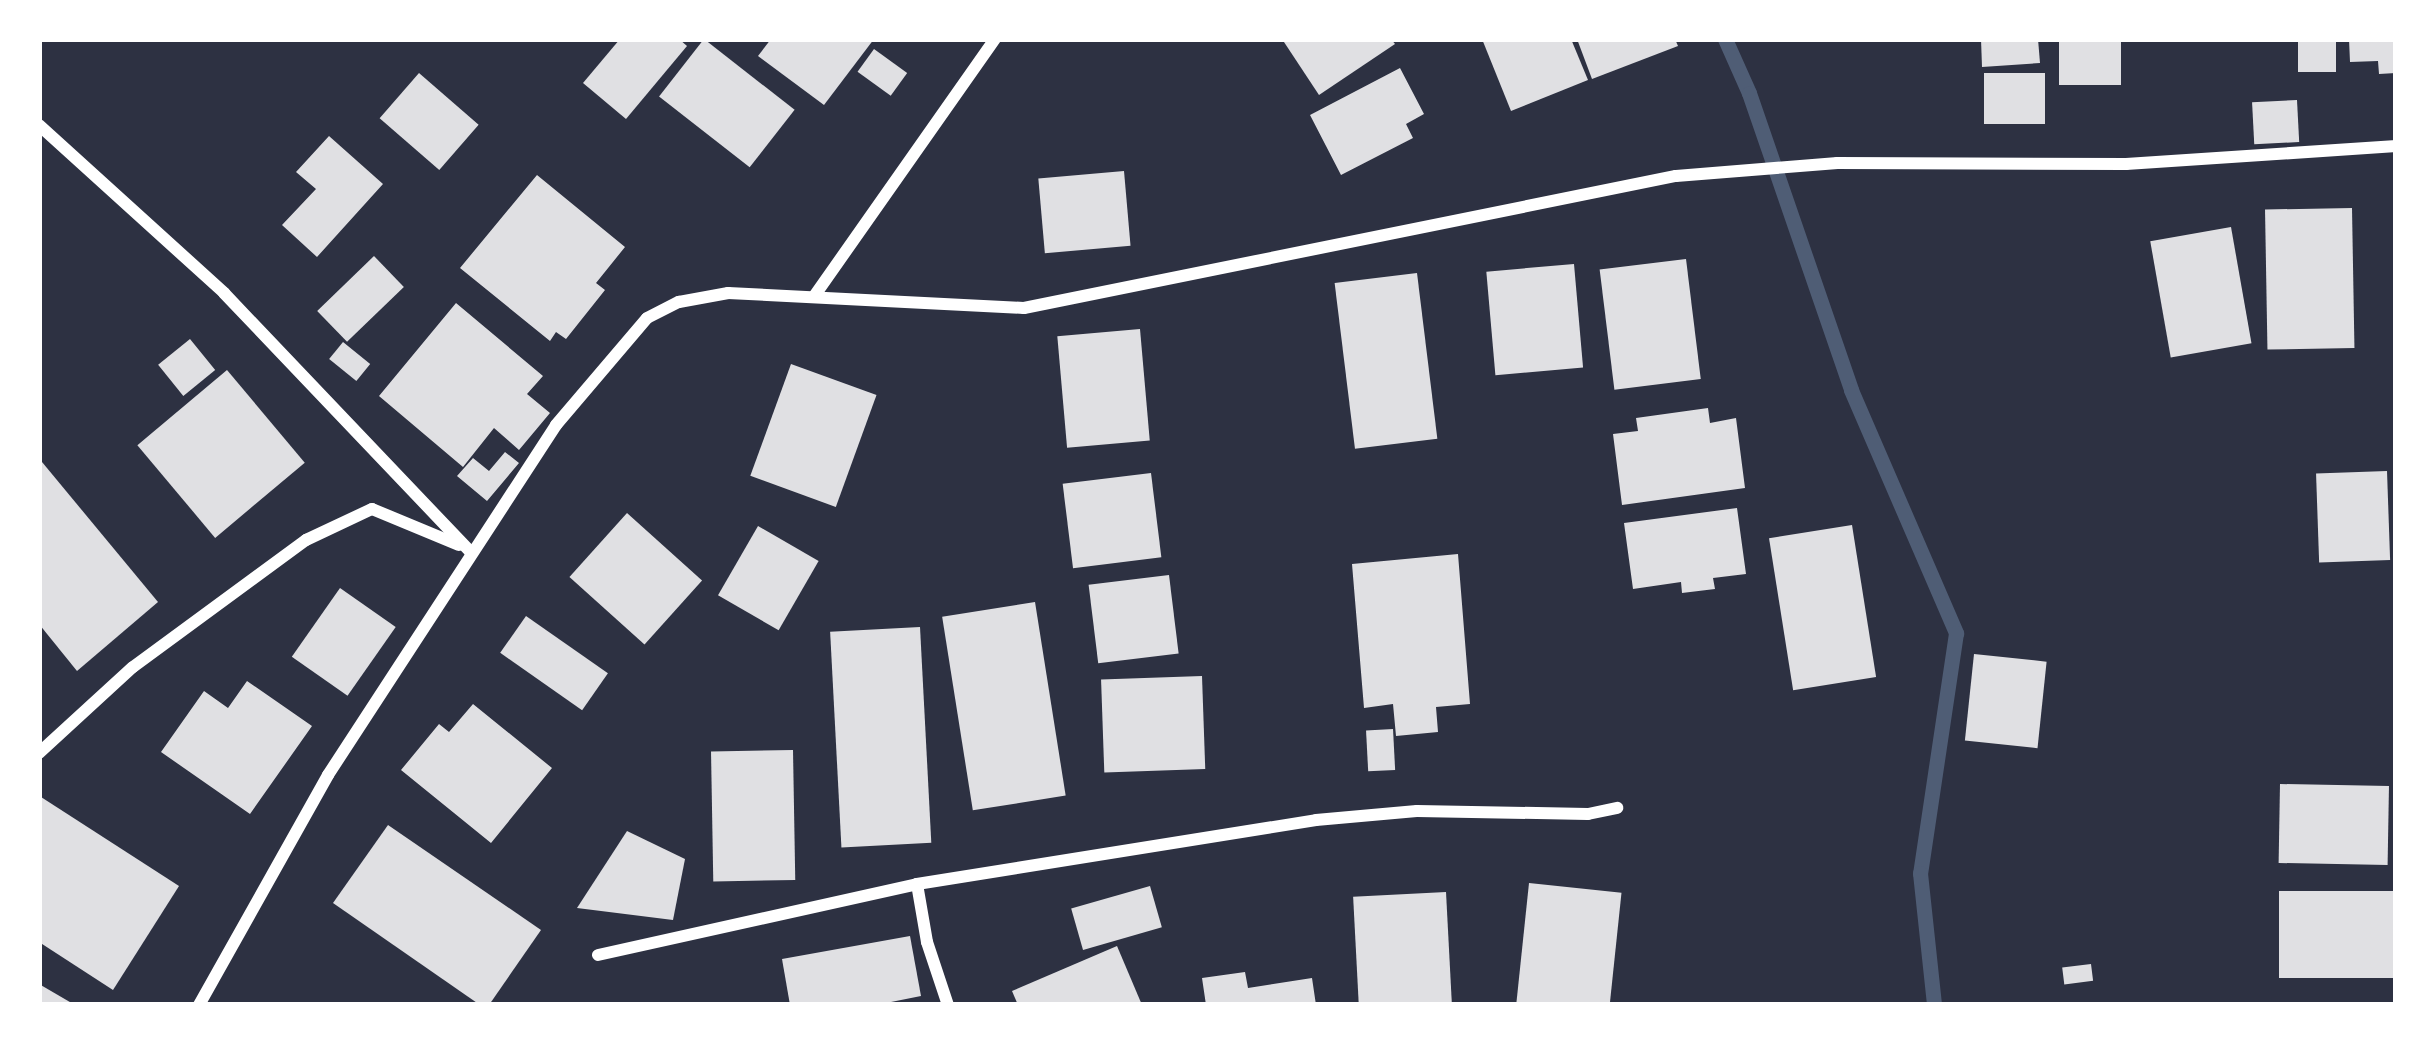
<!DOCTYPE html>
<style>
body{margin:0}
#map{position:relative;width:2435px;height:1044px;overflow:hidden;background:#2d3142;font-family:"Roboto Serif",serif}
div>[style]{position:absolute}
[style*='--x']{left:calc(var(--x)*1px);top:calc(var(--y)*1px);width:calc(var(--w)*1px);rotate:calc(var(--a)*1deg)}
.stream>*{height:15px;margin:-7.5px;padding:0 7.5px;transform-origin:7.5px;border-radius:7.5px;background:#4f5d75}
.building>*{inset:0;background:#e0e0e3;transform-origin:0 0}
.minor>*{height:12px;margin:-6px;padding:0 6px;transform-origin:6px;border-radius:6px;background:#fff}
span{translate:-50% -50%;white-space:nowrap;text-align:center;line-height:1.15;-webkit-text-stroke:9px #fff;paint-order:stroke}
.frame{position:absolute;inset:0;border:42px solid #fff;pointer-events:none}
</style>
<div id="map">
<div class="stream">
<i style="--x:1725;--y:39;--w:59;--a:66"></i>
<i style="--x:1749;--y:93;--w:314;--a:71"></i>
<i style="--x:1851;--y:390;--w:265;--a:66.6"></i>
<i style="--x:1956;--y:633;--w:243;--a:98.5"></i>
<i style="--x:1920;--y:873;--w:133;--a:83.9"></i>
</div>
<div class="building">
<i style="clip-path:polygon(620px 39px,679px 39px,687px 46px,626px 119px,583px 83px)"></i>
<i style="left:704px;top:39px;width:115px;height:73px;rotate:38deg"></i>
<i style="clip-path:polygon(771px 39px,874px 39px,824px 105px,758px 56px)"></i>
<i style="clip-path:polygon(1282px 39px,1391px 39px,1395px 44px,1319px 95px)"></i>
<i style="clip-path:polygon(1482px 39px,1571px 39px,1588px 80px,1511px 111px)"></i>
<i style="clip-path:polygon(1577px 39px,1675px 39px,1678px 46px,1592px 79px)"></i>
<i style="clip-path:polygon(1981px 39px,2038px 39px,2040px 63px,1982px 67px)"></i>
<i style="left:2059px;top:39px;width:62px;height:46px"></i>
<i style="left:2298px;top:39px;width:38px;height:33px"></i>
<i style="clip-path:polygon(2349px 39px,2396px 39px,2396px 73px,2379px 74px,2378px 61px,2350px 62px)"></i>
<i style="left:874px;top:49px;width:41px;height:28px;rotate:36deg"></i>
<i style="clip-path:polygon(1400px 68px,1424px 114px,1406px 124px,1413px 138px,1341px 175px,1310px 115px)"></i>
<i style="left:419px;top:73px;width:79px;height:60px;rotate:41deg"></i>
<i style="left:1984px;top:73px;width:61px;height:51px"></i>
<i style="left:2297px;top:100px;width:42px;height:45px;rotate:87deg"></i>
<i style="clip-path:polygon(329px 136px,383px 184px,317px 257px,282px 225px,316px 189px,296px 172px)"></i>
<i style="left:1124px;top:171px;width:75px;height:86px;rotate:85deg"></i>
<i style="clip-path:polygon(537px 175px,625px 247px,596px 283px,605px 290px,566px 339px,556px 332px,550px 341px,460px 268px)"></i>
<i style="left:2352px;top:208px;width:140px;height:87px;rotate:89deg"></i>
<i style="left:2231px;top:227px;width:118px;height:82px;rotate:80deg"></i>
<i style="left:374px;top:256px;width:43px;height:79px;rotate:46deg"></i>
<i style="left:1686px;top:259px;width:121px;height:87px;rotate:83deg"></i>
<i style="left:1574px;top:264px;width:104px;height:88px;rotate:85deg"></i>
<i style="left:1417px;top:273px;width:167px;height:83px;rotate:83deg"></i>
<i style="clip-path:polygon(456px 303px,543px 376px,527px 394px,550px 413px,519px 450px,494px 428px,463px 467px,379px 396px)"></i>
<i style="left:1140px;top:329px;width:112px;height:83px;rotate:85deg"></i>
<i style="left:190px;top:339px;width:40px;height:41px;rotate:51deg"></i>
<i style="left:343px;top:342px;width:35px;height:22px;rotate:39deg"></i>
<i style="left:791px;top:364px;width:91px;height:119px;rotate:20deg"></i>
<i style="left:227px;top:370px;width:121px;height:117px;rotate:50deg"></i>
<i style="clip-path:polygon(1708px 408px,1710px 423px,1736px 418px,1745px 488px,1622px 505px,1613px 434px,1638px 431px,1636px 418px)"></i>
<i style="clip-path:polygon(505px 452px,519px 463px,487px 501px,457px 476px,473px 458px,489px 471px)"></i>
<i style="clip-path:polygon(42px 462px,158px 602px,77px 671px,39px 624px)"></i>
<i style="left:2387px;top:471px;width:89px;height:71px;rotate:88deg"></i>
<i style="left:1151px;top:473px;width:85px;height:89px;rotate:83deg"></i>
<i style="clip-path:polygon(1737px 508px,1746px 574px,1713px 578px,1715px 589px,1682px 593px,1681px 582px,1633px 589px,1624px 523px)"></i>
<i style="left:627px;top:513px;width:101px;height:86px;rotate:42deg"></i>
<i style="left:1852px;top:525px;width:154px;height:84px;rotate:81deg"></i>
<i style="left:758px;top:526px;width:70px;height:80px;rotate:30deg"></i>
<i style="clip-path:polygon(1458px 554px,1470px 704px,1436px 707px,1438px 732px,1396px 736px,1393px 704px,1364px 708px,1352px 564px)"></i>
<i style="left:1169px;top:575px;width:79px;height:81px;rotate:83deg"></i>
<i style="left:340px;top:588px;width:68px;height:84px;rotate:35deg"></i>
<i style="left:1035px;top:602px;width:196px;height:94px;rotate:81deg"></i>
<i style="left:526px;top:616px;width:100px;height:45px;rotate:35deg"></i>
<i style="left:920px;top:627px;width:216px;height:90px;rotate:87deg"></i>
<i style="left:1974px;top:654px;width:73px;height:87px;rotate:6deg"></i>
<i style="left:1202px;top:676px;width:93px;height:101px;rotate:88deg"></i>
<i style="clip-path:polygon(247px 681px,312px 726px,250px 814px,161px 752px,204px 691px,228px 708px)"></i>
<i style="clip-path:polygon(473px 704px,552px 768px,491px 843px,401px 770px,439px 724px,449px 732px)"></i>
<i style="left:1393px;top:729px;width:41px;height:27px;rotate:87deg"></i>
<i style="left:793px;top:750px;width:130px;height:82px;rotate:89deg"></i>
<i style="left:2280px;top:784px;width:109px;height:79px;rotate:1deg"></i>
<i style="clip-path:polygon(41px 797px,179px 886px,113px 990px,39px 942px)"></i>
<i style="clip-path:polygon(388px 825px,541px 930px,489px 1005px,480px 1005px,333px 903px)"></i>
<i style="clip-path:polygon(627px 831px,685px 859px,673px 920px,577px 908px)"></i>
<i style="left:1529px;top:883px;width:93px;height:123px;rotate:6deg"></i>
<i style="left:1150px;top:886px;width:43px;height:82px;rotate:74deg"></i>
<i style="left:2396px;top:891px;width:87px;height:117px;rotate:90deg"></i>
<i style="left:1446px;top:892px;width:113px;height:93px;rotate:87deg"></i>
<i style="clip-path:polygon(910px 936px,921px 996px,876px 1005px,790px 1005px,782px 959px)"></i>
<i style="clip-path:polygon(1117px 946px,1142px 1005px,1018px 1005px,1012px 991px)"></i>
<i style="left:2091px;top:964px;width:17px;height:29px;rotate:83deg"></i>
<i style="clip-path:polygon(1245px 972px,1248px 988px,1312px 978px,1316px 1005px,1206px 1005px,1202px 978px)"></i>
<i style="clip-path:polygon(39px 984px,75px 1005px,39px 1005px)"></i>
</div>
<div class="minor">
<i style="--x:39;--y:125;--w:250;--a:42.2"></i>
<i style="--x:224;--y:293;--w:358;--a:46.4"></i>
<i style="--x:815;--y:295;--w:313;--a:-54.9"></i>
<i style="--x:39;--y:753;--w:127;--a:-42.5"></i>
<i style="--x:133;--y:667;--w:215;--a:-36.3"></i>
<i style="--x:306;--y:540;--w:73;--a:-25.2"></i>
<i style="--x:372;--y:509;--w:94;--a:22.5"></i>
<i style="--x:917;--y:884;--w:59;--a:80.2"></i>
<i style="--x:927;--y:942;--w:66;--a:71.6"></i>
<i style="--x:598;--y:955;--w:327;--a:-12.5"></i>
<i style="--x:917;--y:884;--w:404;--a:-9.1"></i>
<i style="--x:1316;--y:820;--w:101;--a:-5.1"></i>
<i style="--x:1417;--y:811;--w:171;--a:1"></i>
<i style="--x:1588;--y:814;--w:30;--a:-12"></i>
<i style="--x:199;--y:1005;--w:264;--a:-60.7"></i>
<i style="--x:328;--y:775;--w:418;--a:-56.9"></i>
<i style="--x:556;--y:425;--w:140;--a:-49.6"></i>
<i style="--x:647;--y:318;--w:36;--a:-27"></i>
<i style="--x:679;--y:302;--w:50;--a:-10.4"></i>
<i style="--x:728;--y:293;--w:296;--a:2.9"></i>
<i style="--x:1024;--y:308;--w:665;--a:-11.45"></i>
<i style="--x:1676;--y:176;--w:162;--a:-4.6"></i>
<i style="--x:1837;--y:163;--w:289;--a:0.2"></i>
<i style="--x:2126;--y:164;--w:271;--a:-3.8"></i>
</div>
<div class="frame"></div>
</div>
